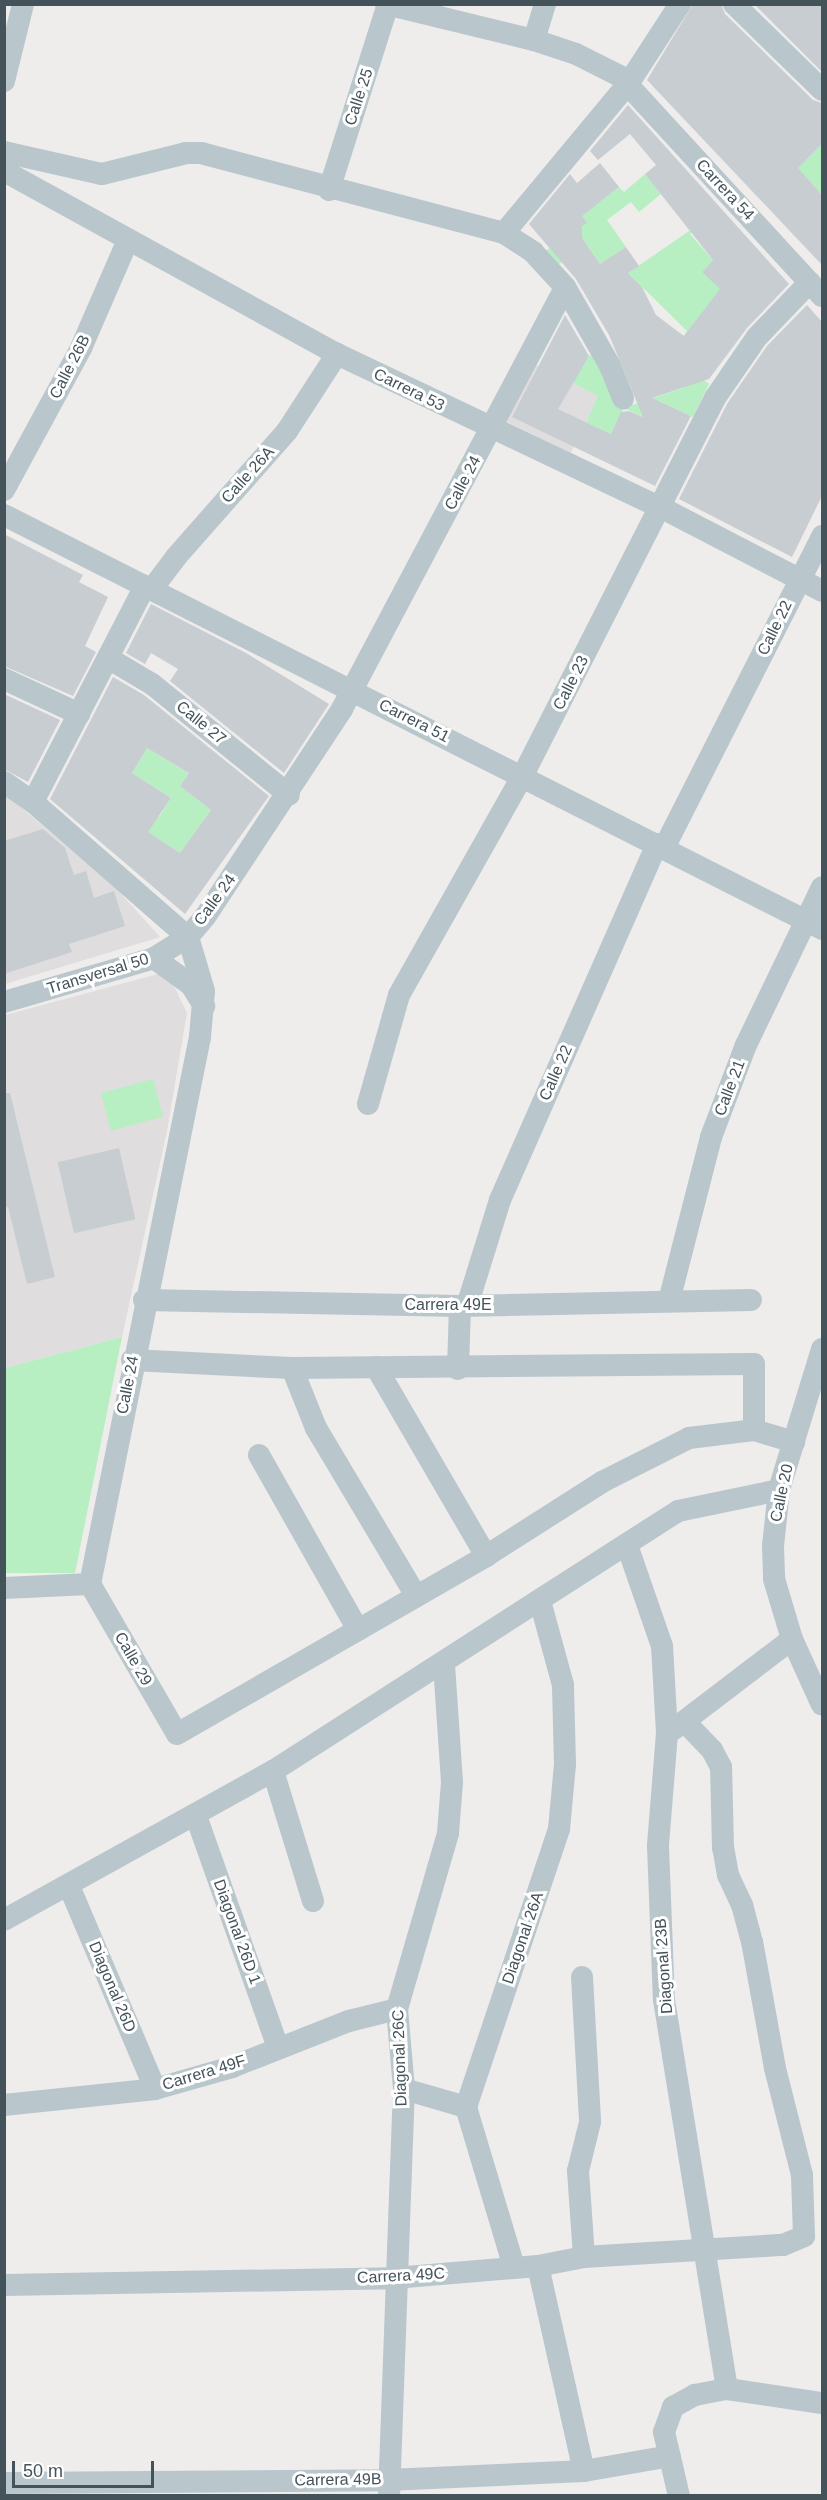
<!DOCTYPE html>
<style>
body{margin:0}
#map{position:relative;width:827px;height:2500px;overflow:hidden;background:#efecec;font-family:Arial,sans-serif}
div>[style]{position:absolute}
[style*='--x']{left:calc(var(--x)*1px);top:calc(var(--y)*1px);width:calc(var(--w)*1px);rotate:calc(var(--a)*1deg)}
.education>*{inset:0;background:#e0ddde;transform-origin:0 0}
.green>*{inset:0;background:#b7efc3;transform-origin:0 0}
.building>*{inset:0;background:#c8cdd1;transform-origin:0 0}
.minor>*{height:22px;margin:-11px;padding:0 11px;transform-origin:11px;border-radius:11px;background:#b9c7cc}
span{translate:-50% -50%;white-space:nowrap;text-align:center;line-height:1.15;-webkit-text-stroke:6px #fff;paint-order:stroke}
.street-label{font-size:16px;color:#44535a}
.frame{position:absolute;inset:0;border:6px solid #44535a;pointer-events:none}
.scale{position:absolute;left:12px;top:2461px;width:142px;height:27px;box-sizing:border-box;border:3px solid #44535a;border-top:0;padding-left:8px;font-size:18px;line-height:21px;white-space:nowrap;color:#44535a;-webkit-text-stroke:4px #fff;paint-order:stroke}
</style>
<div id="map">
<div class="education">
<i style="left:534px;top:364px;width:72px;height:64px;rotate:26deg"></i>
<i style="clip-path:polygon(4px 793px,115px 887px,160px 937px,5px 984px)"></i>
<i style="clip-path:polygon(162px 973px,175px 988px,187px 1013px,167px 1131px,122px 1337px,5px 1368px,5px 1015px)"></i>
</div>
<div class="green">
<i style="clip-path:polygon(788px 142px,806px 160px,822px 144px,822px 195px,780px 150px)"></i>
<i style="clip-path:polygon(645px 174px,661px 194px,639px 212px,631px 202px,607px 220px,626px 247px,600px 264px,587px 245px,555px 267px,544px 252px,586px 223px,574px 206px,596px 205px,619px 187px,624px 192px)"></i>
<i style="clip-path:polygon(721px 209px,690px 234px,713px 260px,702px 272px,721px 289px,704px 321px,683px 337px,687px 331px,628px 273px)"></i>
<i style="clip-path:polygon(592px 352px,623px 408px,683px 388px,682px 364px,709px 384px,693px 417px,659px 401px,648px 419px,624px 408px,611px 434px,586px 422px,598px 396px,571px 382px)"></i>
<i style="clip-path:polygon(147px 748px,189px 773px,180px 786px,211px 810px,180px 853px,148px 832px,120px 793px,159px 817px,171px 798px,132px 773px)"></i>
<i style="left:153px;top:1079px;width:39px;height:54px;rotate:75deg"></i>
<i style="clip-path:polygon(122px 1337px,75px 1573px,5px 1573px,5px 1368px)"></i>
</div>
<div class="building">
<i style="clip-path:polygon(693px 4px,721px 4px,725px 14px,813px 100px,822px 103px,822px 144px,798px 168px,822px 195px,822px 265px,647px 80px)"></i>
<i style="clip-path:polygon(754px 4px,822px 4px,822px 72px)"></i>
<i style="clip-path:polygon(628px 105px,789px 284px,747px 328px,709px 379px,652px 398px,691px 416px,655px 486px,512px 417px,565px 315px,589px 356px,558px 409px,611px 434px,621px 412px,629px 411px,643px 417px,609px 335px,576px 279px,529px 224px,570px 174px,577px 183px,600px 163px,619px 187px,582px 216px,587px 223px,582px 226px,582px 238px,600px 264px,626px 247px,639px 266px,628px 273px,642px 287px,656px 315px,684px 336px,720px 289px,702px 272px,713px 260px,645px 174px,656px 165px,630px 134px,598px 160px,590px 151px)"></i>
<i style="clip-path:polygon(807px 305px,822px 322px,822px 496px,792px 557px,679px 499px,727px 404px,767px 346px)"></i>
<i style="clip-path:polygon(4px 534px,83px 575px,79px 582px,108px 597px,85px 646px,96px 652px,73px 696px,4px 666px)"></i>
<i style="clip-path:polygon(151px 604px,246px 653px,329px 704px,284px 773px,170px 681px,178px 669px,151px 653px,145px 664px,126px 653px)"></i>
<i style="clip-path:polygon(evenodd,113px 677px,144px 695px,269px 796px,185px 914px,50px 799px,113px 677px,147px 748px,189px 773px,180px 786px,211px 810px,180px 853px,148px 832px,171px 798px,132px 773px,147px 748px)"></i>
<i style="clip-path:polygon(4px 694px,60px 720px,28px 782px,4px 769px)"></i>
<i style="clip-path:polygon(43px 829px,65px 848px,74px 875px,86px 871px,94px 898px,114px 891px,125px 926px,69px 944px,72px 952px,4px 974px,4px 841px)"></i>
<i style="clip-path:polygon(4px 1093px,10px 1093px,55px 1277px,27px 1284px,8px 1207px,4px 1208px)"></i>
<i style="left:119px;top:1148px;width:73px;height:63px;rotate:77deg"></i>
</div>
<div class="minor">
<i style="--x:386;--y:4;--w:152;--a:13.7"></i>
<i style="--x:534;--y:40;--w:44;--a:18.4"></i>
<i style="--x:576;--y:54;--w:60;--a:26.6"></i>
<i style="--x:734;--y:4;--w:123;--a:44.3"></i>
<i style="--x:534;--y:40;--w:38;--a:-73"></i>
<i style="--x:4;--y:81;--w:79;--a:-76.1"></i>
<i style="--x:627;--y:84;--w:288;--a:47.4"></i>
<i style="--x:4;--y:152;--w:100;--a:12.7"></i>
<i style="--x:102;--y:174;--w:87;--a:-14"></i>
<i style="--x:186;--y:153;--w:15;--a:0"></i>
<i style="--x:201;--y:153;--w:313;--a:14.8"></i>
<i style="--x:504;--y:233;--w:35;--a:33"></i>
<i style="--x:533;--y:252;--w:47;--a:47.6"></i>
<i style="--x:565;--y:287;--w:91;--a:60.3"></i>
<i style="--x:610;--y:366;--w:35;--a:68"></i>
<i style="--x:4;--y:171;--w:380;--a:28.8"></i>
<i style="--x:337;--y:354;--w:360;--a:25.4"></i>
<i style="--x:662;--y:508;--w:180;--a:27.4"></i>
<i style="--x:329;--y:190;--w:195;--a:-72.4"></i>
<i style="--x:504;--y:233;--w:197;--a:-50.3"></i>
<i style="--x:630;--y:81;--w:92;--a:-57"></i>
<i style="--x:4;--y:490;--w:162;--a:-61.5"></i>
<i style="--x:81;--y:348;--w:118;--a:-66.5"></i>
<i style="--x:4;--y:515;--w:917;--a:26.84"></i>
<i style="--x:152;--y:589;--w:40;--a:-53"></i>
<i style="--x:176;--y:557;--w:168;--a:-48.6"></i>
<i style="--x:287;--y:431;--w:92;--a:-57"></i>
<i style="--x:108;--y:658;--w:51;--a:30.6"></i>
<i style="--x:152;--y:684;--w:176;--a:39"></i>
<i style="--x:4;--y:679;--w:83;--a:25"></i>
<i style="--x:4;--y:782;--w:35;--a:35"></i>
<i style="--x:33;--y:802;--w:206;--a:41.1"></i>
<i style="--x:188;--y:937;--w:56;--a:73.5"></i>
<i style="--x:204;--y:991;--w:46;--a:95"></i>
<i style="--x:200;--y:1037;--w:558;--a:101.37"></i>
<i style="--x:33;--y:802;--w:243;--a:-62.6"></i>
<i style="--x:664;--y:848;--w:350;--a:-63.1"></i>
<i style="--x:154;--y:958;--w:46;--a:36.1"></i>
<i style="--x:191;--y:985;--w:25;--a:58"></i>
<i style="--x:4;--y:1002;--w:156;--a:-16.3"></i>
<i style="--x:154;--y:958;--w:40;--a:-32"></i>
<i style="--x:188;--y:937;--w:26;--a:-50"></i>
<i style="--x:205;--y:917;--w:249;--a:-56.6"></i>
<i style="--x:342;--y:709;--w:477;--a:-62.1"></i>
<i style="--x:368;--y:1104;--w:113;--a:-74.1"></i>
<i style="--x:399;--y:995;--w:250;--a:-60.6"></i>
<i style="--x:522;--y:777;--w:425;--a:-63"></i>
<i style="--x:715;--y:398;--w:74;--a:-55.5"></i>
<i style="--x:757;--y:337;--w:76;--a:-46.1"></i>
<i style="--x:144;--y:1300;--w:316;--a:1.1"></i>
<i style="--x:460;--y:1306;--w:291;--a:-1.2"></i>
<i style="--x:669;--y:1301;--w:169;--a:-75.6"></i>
<i style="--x:711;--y:1137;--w:98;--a:-69.2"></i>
<i style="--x:746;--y:1045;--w:175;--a:-64.3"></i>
<i style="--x:467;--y:1306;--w:111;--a:-72.7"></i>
<i style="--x:500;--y:1200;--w:389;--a:-66.2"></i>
<i style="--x:822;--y:1349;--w:147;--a:107"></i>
<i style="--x:779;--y:1490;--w:56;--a:96.1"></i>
<i style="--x:773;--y:1546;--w:33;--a:88"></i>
<i style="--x:774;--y:1579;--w:63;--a:73.3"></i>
<i style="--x:792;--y:1639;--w:72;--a:65.6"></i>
<i style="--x:132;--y:1360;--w:160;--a:2.9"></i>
<i style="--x:292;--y:1368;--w:462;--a:-0.5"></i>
<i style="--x:754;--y:1364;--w:66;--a:90"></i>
<i style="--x:376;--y:1367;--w:219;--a:59.8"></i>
<i style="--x:292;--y:1368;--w:65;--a:68.2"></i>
<i style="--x:316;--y:1428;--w:196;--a:59.2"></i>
<i style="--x:458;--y:1369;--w:63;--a:-88.2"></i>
<i style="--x:259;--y:1455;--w:201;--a:60.5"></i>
<i style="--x:627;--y:1545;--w:107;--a:70.9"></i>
<i style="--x:662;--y:1646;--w:87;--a:86.7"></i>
<i style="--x:667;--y:1733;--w:113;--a:94.6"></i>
<i style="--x:658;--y:1846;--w:154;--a:87.8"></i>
<i style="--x:664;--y:2000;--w:394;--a:80.8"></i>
<i style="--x:90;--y:1584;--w:173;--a:59.9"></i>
<i style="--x:177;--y:1734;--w:357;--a:-29.9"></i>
<i style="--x:486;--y:1556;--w:138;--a:-32.5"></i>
<i style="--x:602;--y:1482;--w:97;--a:-26.8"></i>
<i style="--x:689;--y:1438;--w:65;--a:-7"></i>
<i style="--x:754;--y:1430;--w:42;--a:16.7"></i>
<i style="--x:4;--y:1588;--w:86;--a:-2.7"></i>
<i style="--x:674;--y:1729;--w:148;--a:-37.3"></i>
<i style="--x:273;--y:1771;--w:136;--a:72.9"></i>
<i style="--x:196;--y:1816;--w:246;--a:70.5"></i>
<i style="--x:69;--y:1886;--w:220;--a:67"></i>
<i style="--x:4;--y:1920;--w:308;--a:-29"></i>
<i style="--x:273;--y:1771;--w:481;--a:-32.7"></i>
<i style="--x:678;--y:1511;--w:103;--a:-11.7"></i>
<i style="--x:582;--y:1977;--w:145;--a:86.8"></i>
<i style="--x:590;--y:2122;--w:50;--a:103.8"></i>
<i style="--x:578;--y:2171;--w:86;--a:86"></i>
<i style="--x:404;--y:2089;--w:65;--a:16.2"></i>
<i style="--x:4;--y:2105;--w:152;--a:-6"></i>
<i style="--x:155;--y:2089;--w:80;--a:-15.9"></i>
<i style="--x:232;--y:2067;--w:126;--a:-21.5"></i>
<i style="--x:349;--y:2021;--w:49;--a:-14"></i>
<i style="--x:538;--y:2266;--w:210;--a:77.4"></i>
<i style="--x:514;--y:2267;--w:167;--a:-106.7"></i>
<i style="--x:466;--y:2107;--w:293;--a:-71.5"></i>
<i style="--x:559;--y:1829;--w:65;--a:-84.7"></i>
<i style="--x:565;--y:1764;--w:79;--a:-91.5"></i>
<i style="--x:563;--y:1685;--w:87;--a:-105.3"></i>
<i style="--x:4;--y:2285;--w:390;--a:-1"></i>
<i style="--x:394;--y:2278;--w:144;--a:-4.8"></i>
<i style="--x:538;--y:2266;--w:47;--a:-11.1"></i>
<i style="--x:584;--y:2257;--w:199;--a:-3.5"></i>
<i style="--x:783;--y:2245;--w:23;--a:-23"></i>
<i style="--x:804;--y:2236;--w:61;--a:-91.9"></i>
<i style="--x:802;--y:2175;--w:110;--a:-104.2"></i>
<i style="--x:775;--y:2068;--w:128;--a:-100.3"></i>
<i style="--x:752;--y:1942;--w:38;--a:-105"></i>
<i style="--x:742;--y:1905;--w:33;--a:-115"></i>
<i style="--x:728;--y:1875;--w:27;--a:-100"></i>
<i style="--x:723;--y:1848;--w:81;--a:-91.4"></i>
<i style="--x:721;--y:1767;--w:19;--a:-118"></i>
<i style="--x:712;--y:1750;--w:37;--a:-134"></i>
<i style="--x:4;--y:2483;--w:384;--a:-0.4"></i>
<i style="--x:388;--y:2480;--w:196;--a:-2.6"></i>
<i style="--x:584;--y:2471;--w:87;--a:-9.9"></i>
<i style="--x:389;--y:2496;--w:407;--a:-87.9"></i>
<i style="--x:404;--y:2089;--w:80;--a:-95"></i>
<i style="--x:397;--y:2009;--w:183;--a:-73.8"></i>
<i style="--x:448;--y:1833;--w:51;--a:-85.5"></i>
<i style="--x:452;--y:1782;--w:117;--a:-93.9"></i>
<i style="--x:679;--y:2496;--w:66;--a:-103.2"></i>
<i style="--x:664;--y:2432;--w:27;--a:-70"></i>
<i style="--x:673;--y:2407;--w:25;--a:-29"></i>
<i style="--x:695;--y:2395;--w:33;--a:-11"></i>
<i style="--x:727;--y:2389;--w:96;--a:8.4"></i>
</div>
<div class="street-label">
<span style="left:359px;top:97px;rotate:-72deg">Calle 25</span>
<span style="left:725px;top:190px;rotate:47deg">Carrera 54</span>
<span style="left:70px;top:367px;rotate:-63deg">Calle 26B</span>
<span style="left:409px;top:390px;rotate:26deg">Carrera 53</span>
<span style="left:248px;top:475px;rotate:-48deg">Calle 26A</span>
<span style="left:463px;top:483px;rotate:-62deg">Calle 24</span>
<span style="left:775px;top:628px;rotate:-64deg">Calle 22</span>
<span style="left:571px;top:683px;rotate:-63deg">Calle 23</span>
<span style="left:414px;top:721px;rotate:27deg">Carrera 51</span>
<span style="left:201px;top:723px;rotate:39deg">Calle 27</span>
<span style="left:215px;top:900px;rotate:-54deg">Calle 24</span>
<span style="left:98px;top:974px;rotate:-17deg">Transversal 50</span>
<span style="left:556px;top:1073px;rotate:-66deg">Calle 22</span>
<span style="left:730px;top:1088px;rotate:-69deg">Calle 21</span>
<span style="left:448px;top:1305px">Carrera 49E</span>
<span style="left:128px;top:1385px;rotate:-79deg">Calle 24</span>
<span style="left:782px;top:1493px;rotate:-78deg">Calle 20</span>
<span style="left:133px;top:1659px;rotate:60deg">Calle 29</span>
<span style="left:237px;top:1932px;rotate:70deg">Diagonal 26D 1</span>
<span style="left:523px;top:1938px;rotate:-71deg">Diagonal 26A</span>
<span style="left:664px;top:1966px;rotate:-94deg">Diagonal 23B</span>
<span style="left:112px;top:1987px;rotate:67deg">Diagonal 26D</span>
<span style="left:400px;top:2058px;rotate:-92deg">Diagonal 26C</span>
<span style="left:204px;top:2073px;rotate:-17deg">Carrera 49F</span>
<span style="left:401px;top:2276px;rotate:-3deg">Carrera 49C</span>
<span style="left:338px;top:2480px;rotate:-1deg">Carrera 49B</span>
</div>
<div class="frame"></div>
<div class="scale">50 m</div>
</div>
